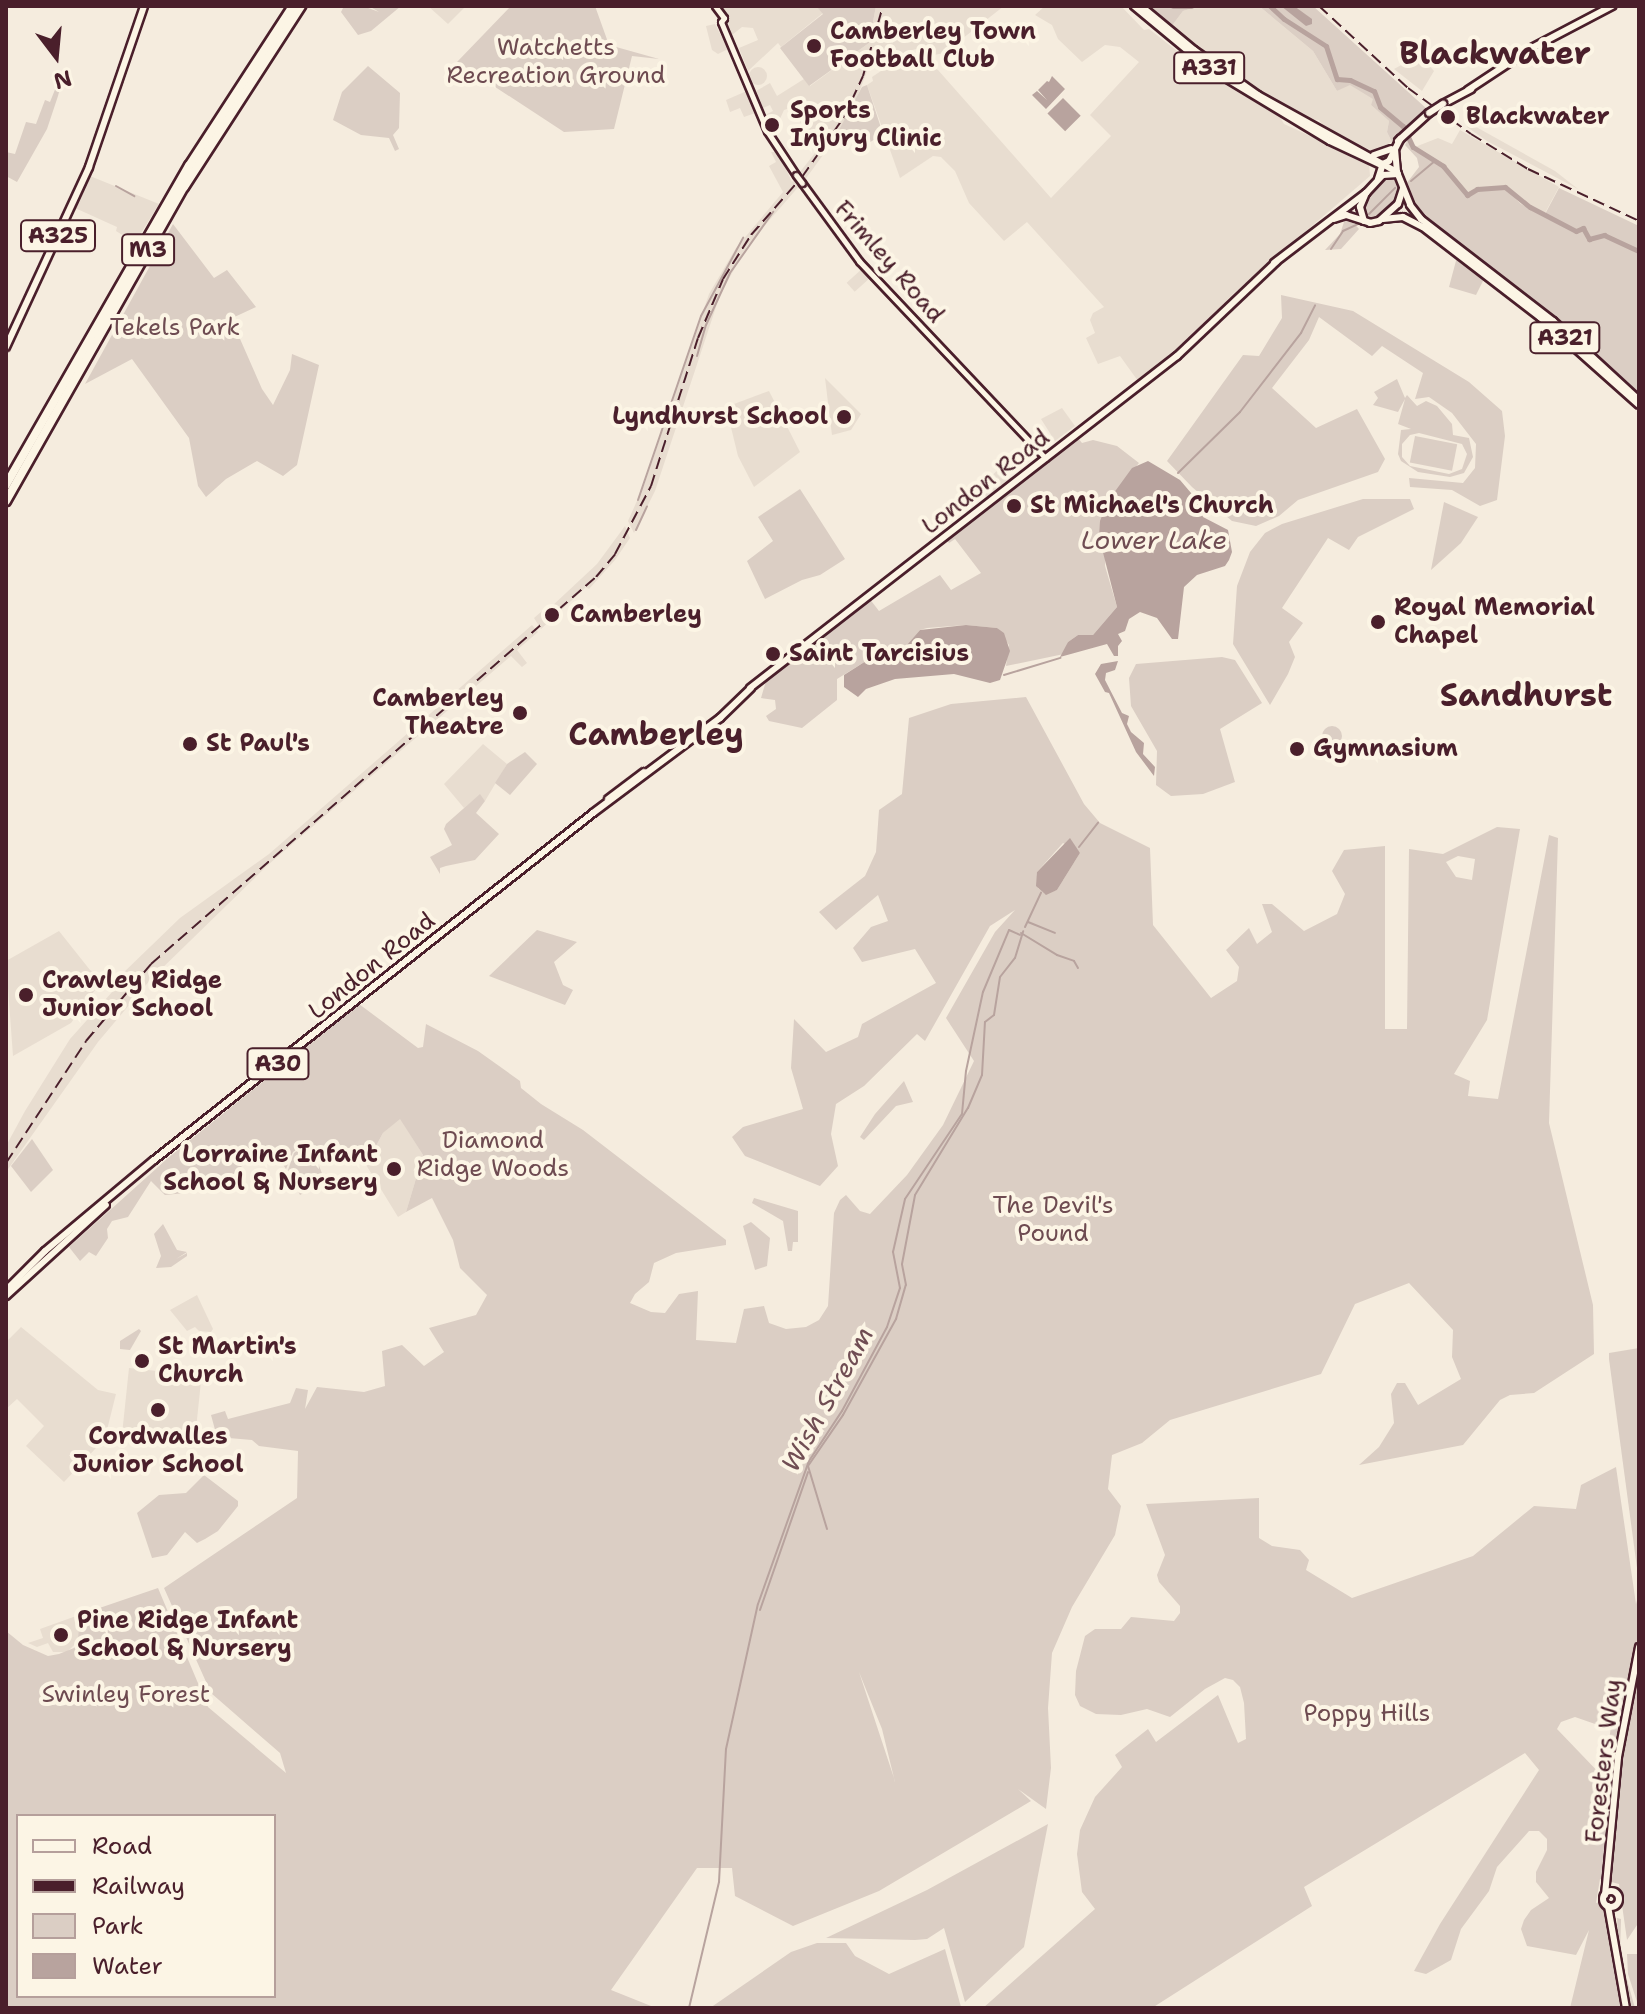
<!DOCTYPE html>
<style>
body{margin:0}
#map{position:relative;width:1645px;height:2014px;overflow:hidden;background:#f5ecde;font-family:"Shantell Sans",sans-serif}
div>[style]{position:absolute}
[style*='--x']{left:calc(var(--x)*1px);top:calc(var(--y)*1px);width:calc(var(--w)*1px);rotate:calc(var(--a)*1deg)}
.built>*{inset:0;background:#e8ddd0;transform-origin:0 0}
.round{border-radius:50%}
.green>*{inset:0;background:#dbcec4;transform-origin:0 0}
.water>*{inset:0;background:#b8a39e;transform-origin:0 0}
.stream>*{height:2px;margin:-1px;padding:0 1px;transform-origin:1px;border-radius:1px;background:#b8a39e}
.river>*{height:5px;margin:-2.5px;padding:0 2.5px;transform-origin:2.5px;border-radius:2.5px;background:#b8a39e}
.roads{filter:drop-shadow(2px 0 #4a1f2b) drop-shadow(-2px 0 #4a1f2b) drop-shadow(0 2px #4a1f2b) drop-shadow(0 -2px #4a1f2b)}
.secondary>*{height:5px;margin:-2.5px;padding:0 2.5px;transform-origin:2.5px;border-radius:2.5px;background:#fcf5e5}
.primary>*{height:6px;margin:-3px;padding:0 3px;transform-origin:3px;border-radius:3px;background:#fcf5e5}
.primary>.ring{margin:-3px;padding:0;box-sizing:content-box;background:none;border:6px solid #fcf5e5;border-radius:50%}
.highway>*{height:8px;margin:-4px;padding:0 4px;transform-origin:4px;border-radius:4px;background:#fcf5e5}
.rail>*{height:2px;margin-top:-1px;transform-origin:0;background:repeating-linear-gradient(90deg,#4a1f2b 0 12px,transparent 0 18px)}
.bridges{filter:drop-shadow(2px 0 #4a1f2b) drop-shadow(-2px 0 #4a1f2b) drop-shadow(0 2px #4a1f2b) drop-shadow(0 -2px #4a1f2b)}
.secondary-bridge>*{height:5px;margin:-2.5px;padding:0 2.5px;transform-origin:2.5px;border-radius:2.5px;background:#fcf5e5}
.primary-bridge>*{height:6px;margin:-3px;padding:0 3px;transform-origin:3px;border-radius:3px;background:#fcf5e5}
.dots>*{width:22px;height:22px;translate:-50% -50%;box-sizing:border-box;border:4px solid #fcf5e5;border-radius:50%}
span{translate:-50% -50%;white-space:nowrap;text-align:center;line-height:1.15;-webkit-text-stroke:8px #fcf5e5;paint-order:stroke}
.shield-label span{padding:2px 6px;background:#fcf5e5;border:2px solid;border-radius:6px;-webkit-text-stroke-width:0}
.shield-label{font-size:22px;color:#4a1f2b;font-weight:700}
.poi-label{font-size:24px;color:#4a1f2b;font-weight:700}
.left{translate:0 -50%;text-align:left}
.right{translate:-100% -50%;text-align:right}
.park-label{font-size:24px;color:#6e4b51}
.street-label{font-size:24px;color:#4a1f2b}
.water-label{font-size:26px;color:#704d53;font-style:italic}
.district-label{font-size:32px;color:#4a1f2b;font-weight:700}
.frame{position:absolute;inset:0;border:8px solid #4a1f2b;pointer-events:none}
.legend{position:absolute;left:16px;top:1814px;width:260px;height:184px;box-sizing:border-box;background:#fcf5e5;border:2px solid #b59f9b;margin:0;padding:10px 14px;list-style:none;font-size:24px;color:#4a1f2b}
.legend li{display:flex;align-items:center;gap:16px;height:40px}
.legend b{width:40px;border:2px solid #b59f9b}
.north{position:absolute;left:16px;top:16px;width:80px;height:80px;-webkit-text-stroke:6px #fcf5e5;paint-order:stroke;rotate:164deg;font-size:22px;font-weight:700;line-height:32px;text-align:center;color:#4a1f2b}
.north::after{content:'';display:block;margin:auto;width:28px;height:36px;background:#4a1f2b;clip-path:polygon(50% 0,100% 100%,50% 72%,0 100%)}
</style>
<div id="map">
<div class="built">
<i style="clip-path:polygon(428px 6px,466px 6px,448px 24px)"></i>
<i style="clip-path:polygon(718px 6px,816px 6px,823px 13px,781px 47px,778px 43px,748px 71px,739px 48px,758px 40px,753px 28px,742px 27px,732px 35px,725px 13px)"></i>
<i style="clip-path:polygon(876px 6px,1004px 6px,944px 53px,934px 55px,921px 48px,908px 51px,901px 59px,919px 60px,938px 70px,1051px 198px,1111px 136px,1090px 115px,1139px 62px,1120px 47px,1105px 45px,1082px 62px,1058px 39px,1052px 25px,1035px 15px,1045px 6px,1121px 6px,1144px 30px,1149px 29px,1204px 72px,1280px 117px,1284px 124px,1369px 163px,1370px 176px,1234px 293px,1178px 350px,1138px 381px,1120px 356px,1098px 364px,1086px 338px,1095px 333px,1090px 320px,1093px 313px,1104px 307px,1027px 222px,1004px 241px,969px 203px,955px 171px,941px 157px,933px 156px,900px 178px,867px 85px,873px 81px,872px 77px,899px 59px,875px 50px,858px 95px,836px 137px,807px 177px,747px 246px,720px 295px,655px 491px,634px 533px,628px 521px,644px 485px,709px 294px,736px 248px,783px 192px,769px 166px,776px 162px,771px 152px,778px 152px,792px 182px,819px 148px,790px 108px,784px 110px,778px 123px,770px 126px,765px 115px,773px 111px,770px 105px,763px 108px,756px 91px,770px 83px,777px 96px,804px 79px,810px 86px,869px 43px)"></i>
<i style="clip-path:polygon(1199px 6px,1259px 6px,1313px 51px,1337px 91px,1350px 84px,1374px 99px,1371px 105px,1389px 121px,1387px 132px,1392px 142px,1373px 151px,1326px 130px,1319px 120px,1305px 119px,1214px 61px,1171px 27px,1183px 11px)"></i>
<i style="clip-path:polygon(715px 24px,728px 49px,718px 54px,712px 50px,706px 26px)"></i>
<i style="clip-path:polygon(1420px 55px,1434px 71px,1422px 91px,1394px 69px)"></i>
<i class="round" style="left:749px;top:67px;width:18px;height:18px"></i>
<i style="clip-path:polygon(749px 90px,758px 112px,744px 117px,740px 108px,730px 112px,726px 100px)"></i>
<i style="clip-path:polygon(1469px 123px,1555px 171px,1578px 189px,1487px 141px,1467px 127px)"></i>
<i style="clip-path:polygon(1460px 130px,1559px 187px,1545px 213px,1522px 201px,1505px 186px,1477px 188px,1467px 194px,1443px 165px,1415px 147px,1438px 138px,1452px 144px)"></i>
<i style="clip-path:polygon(90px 176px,159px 204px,135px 243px,116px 231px,117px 227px,75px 208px)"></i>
<i style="left:863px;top:268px;width:12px;height:22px;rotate:48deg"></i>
<i style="clip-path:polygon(825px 378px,861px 414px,851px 430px,832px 435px)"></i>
<i style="clip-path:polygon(769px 391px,800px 452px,754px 487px,738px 456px,726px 407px)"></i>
<i style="clip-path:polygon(1062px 408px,1075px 426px,1055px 441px,1041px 419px)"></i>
<i style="left:1001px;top:467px;width:16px;height:31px;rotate:47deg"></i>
<i style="clip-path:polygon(625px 526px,630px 538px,615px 560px,589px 589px,586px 587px,541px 629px,534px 618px,549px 605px,551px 607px,597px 564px)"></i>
<i style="clip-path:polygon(532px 625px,538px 632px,517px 650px,527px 663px,522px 667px,511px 656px,269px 864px,151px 979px,98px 1042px,6px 1172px,6px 1146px,25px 1111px,70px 1039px,121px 982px,118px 981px,122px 974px,180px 918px,269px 854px)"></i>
<i style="clip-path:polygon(483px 744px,507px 764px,485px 801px,480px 795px,464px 808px,444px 784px)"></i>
<i style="clip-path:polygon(59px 931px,90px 970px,99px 976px,95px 990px,71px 1023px,13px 1056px,6px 961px)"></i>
<i style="clip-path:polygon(400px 1118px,423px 1155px,406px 1212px,398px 1217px,363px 1160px,371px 1155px,383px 1133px)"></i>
<i style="clip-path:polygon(197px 1295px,213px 1329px,211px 1332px,199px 1331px,195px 1327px,187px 1331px,170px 1310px)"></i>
<i style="clip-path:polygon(21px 1327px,98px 1390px,116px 1394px,105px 1438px,85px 1460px,79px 1454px,69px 1455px,79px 1466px,64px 1482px,26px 1446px,44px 1426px,17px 1399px,6px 1409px,6px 1342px)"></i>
<i style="left:129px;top:1368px;width:73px;height:60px;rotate:6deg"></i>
<i style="clip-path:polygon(79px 1615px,78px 1641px,67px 1652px,53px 1652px,48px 1643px,37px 1647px,28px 1643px,43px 1638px,40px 1629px)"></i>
</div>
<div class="green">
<i style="clip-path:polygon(344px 6px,363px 6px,379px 12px,369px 6px,401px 6px,371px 31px,358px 35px,341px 12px)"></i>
<i style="clip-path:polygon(511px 6px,595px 6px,609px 45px,659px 59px,632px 56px,614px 129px,564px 132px,457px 62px)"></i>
<i style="clip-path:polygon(816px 6px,876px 6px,869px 43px,809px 86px,780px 48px,823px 14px)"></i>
<i style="clip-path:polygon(1147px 6px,1199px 6px,1183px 11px,1171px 27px)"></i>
<i style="clip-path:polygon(1259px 6px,1313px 6px,1427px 109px,1392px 142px,1387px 132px,1389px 121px,1371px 105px,1373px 99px,1350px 85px,1337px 91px,1313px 51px)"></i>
<i style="clip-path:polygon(368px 66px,400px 93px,399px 128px,393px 135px,399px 149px,395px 151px,389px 138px,361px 135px,333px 120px,342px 92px)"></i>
<i style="clip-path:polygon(867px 85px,883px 134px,864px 146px,855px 133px,851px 137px,839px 130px,862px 87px)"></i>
<i style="clip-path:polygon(56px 87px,60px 88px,58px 96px,47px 129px,17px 182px,6px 176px,6px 152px,15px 154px,26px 122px,36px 124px,45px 100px,50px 102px)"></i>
<i style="clip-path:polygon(1409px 138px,1412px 148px,1442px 167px,1467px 196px,1478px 191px,1505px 189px,1521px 204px,1544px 216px,1559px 188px,1639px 226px,1639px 392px,1552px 315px,1420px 214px,1406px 184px,1419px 167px,1417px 158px,1405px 145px)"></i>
<i style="clip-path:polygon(1386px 176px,1393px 176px,1398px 182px,1396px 201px,1381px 216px,1369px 220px,1362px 210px,1364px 200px)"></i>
<i style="clip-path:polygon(1345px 219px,1351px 220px,1359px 229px,1341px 249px,1325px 250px,1340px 234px)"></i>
<i style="clip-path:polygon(173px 224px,214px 278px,227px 270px,256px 307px,228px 320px,240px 330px,237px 332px,262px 389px,273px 405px,290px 370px,292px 354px,319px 365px,297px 465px,283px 476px,257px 461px,226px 479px,206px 497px,198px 486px,189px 438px,132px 359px,85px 384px)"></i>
<i style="clip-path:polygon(1457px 257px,1484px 279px,1476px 295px,1449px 287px)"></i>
<i style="clip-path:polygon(1281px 295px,1353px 311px,1469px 382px,1502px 411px,1505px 436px,1497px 500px,1480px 506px,1452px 490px,1410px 487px,1409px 478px,1463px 483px,1475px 468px,1476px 444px,1452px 413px,1429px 397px,1415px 399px,1423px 373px,1382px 346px,1372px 356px,1319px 317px,1309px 340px,1272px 388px,1316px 428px,1357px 409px,1385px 459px,1378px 472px,1298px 500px,1279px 516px,1256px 526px,1232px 521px,1192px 487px,1167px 461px,1243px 355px,1259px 356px,1282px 318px)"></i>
<i style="clip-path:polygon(evenodd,1397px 379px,1405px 398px,1407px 395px,1417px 406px,1426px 401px,1437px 406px,1452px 424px,1453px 435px,1469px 438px,1473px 457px,1464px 473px,1450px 477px,1418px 472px,1401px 461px,1398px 454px,1401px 430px,1411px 429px,1398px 424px,1405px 399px,1398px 412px,1373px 405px,1378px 398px,1374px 392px,1397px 379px,1419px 433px,1462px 444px,1467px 454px,1462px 469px,1449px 474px,1410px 466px,1402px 457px,1402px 444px,1410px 435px,1419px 433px)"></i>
<i style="left:1415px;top:436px;width:43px;height:27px;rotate:11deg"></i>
<i style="clip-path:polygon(1078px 438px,1082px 443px,1093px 440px,1117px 446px,1139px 463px,1108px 501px,1105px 566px,1117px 607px,1093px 635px,1078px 635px,1068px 642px,1064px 654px,1006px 666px,1009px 645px,997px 628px,966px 625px,927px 628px,920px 630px,906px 646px,866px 661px,837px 679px,837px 700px,802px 728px,769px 721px,766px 716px,776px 709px,775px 700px,761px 698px,766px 681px,869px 598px,879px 611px,940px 575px,951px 590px,981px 573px,955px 539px,949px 543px,946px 539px)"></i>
<i style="clip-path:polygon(800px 489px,845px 559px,820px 575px,802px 580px,765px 599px,747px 561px,773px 541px,758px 517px)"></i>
<i style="clip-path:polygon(1363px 499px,1410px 499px,1414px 509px,1358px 537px,1349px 550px,1328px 538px,1282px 608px,1303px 623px,1289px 642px,1295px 657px,1288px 674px,1270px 705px,1233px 644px,1237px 586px,1250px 552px,1265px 533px,1282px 524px)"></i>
<i style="clip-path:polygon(1444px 502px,1478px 517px,1461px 543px,1431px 570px)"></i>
<i style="clip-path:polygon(1222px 657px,1235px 660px,1262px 703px,1220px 729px,1235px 782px,1203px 794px,1171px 796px,1156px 785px,1157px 751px,1131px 706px,1129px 678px,1136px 664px)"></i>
<i style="clip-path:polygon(evenodd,1026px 697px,1084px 804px,1100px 823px,1150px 848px,1153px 925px,1211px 998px,1237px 981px,1239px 967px,1226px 950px,1249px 928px,1257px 944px,1272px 932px,1262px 904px,1272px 904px,1304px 931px,1337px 914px,1345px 894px,1332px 871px,1344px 850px,1385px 846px,1385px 1029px,1407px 1029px,1409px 849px,1443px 854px,1497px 827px,1520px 829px,1487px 1020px,1454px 1074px,1470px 1081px,1468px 1096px,1498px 1099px,1549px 835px,1558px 838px,1549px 1123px,1593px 1305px,1594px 1354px,1534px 1393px,1510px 1395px,1500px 1400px,1463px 1445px,1359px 1465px,1379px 1447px,1394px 1423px,1391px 1394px,1397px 1383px,1405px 1383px,1418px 1405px,1461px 1379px,1452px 1357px,1453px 1330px,1409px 1283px,1355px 1304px,1321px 1374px,1170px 1420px,1142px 1443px,1112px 1455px,1108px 1489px,1121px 1506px,1115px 1535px,1072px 1607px,1052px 1653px,1048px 1708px,1051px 1768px,1046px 1809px,1018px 1789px,1031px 1801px,879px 1891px,793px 1926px,735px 1896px,732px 1868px,697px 1868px,611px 1990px,656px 2008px,6px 2008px,6px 1631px,23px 1645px,48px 1656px,59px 1654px,74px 1648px,78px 1641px,79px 1615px,158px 1588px,208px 1707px,286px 1773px,280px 1753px,211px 1693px,164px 1588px,297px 1498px,298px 1451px,259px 1446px,252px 1440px,217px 1437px,211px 1415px,225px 1411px,228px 1419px,290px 1403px,296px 1388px,308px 1390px,305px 1409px,317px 1387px,364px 1392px,385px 1386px,382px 1351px,402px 1345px,424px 1366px,444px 1352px,429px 1328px,476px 1315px,487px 1295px,460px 1268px,453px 1240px,432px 1198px,406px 1212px,423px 1155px,400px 1119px,383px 1133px,371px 1155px,362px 1161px,354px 1148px,345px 1153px,337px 1140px,314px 1150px,306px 1143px,293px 1152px,286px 1169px,272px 1148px,243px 1165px,223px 1185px,203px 1177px,185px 1193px,165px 1195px,151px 1181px,128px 1217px,112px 1221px,107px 1229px,108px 1238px,96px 1256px,89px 1252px,80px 1261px,69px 1247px,168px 1158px,359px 1004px,418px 1048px,423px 1047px,426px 1024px,478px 1051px,520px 1081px,521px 1088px,541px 1104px,583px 1130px,726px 1240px,726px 1245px,676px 1253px,654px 1263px,649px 1282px,635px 1294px,630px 1303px,651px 1312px,665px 1313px,679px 1294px,698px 1291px,696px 1340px,736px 1343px,744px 1309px,764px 1306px,769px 1323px,786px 1329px,806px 1327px,819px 1320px,828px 1306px,834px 1213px,840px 1200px,846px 1195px,860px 1211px,870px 1214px,907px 1175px,943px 1125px,974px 1061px,946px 1018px,995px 932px,1015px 910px,990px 926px,925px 1041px,917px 1034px,864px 1086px,836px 1104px,831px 1134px,838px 1166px,820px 1186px,745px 1156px,732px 1137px,743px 1127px,803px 1109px,791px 1068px,794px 1019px,826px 1052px,858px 1037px,862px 1024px,936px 983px,915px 949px,862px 962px,853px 948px,871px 927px,888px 921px,878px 895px,836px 930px,819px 912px,865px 876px,876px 852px,879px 810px,902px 794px,909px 718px,951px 704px,1026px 697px,1063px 843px,1080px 853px,1057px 890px,1045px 894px,1038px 888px,1037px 872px,1063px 843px,1026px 697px,1458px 856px,1475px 859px,1472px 880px,1456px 877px,1446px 862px,1458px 856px,1026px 697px,859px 1672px,882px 1729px,895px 1782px,895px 1781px,859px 1672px,1026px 697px,18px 1816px,274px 1816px,274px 1996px,18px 1996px,18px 1816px)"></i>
<i class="round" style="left:1322px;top:726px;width:20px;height:20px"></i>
<i style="clip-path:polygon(525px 752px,537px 764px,510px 795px,495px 783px,507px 764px)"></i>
<i style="clip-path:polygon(480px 794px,485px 801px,476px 813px,499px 834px,475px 860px,446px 866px,440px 868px,440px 874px,430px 857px,452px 845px,444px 829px,446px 824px)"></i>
<i style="clip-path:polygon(537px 930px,577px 942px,554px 962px,563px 985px,573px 990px,565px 1005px,489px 976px)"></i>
<i style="clip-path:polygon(904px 1081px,913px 1102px,896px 1106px,864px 1140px,860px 1137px,875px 1114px)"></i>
<i style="clip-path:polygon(32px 1139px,53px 1170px,31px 1192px,11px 1166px)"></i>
<i style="clip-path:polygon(306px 1144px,314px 1153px,325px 1181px,300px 1195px,288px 1170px,294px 1153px)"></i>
<i style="clip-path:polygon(754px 1198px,798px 1211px,798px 1242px,793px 1242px,792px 1251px,788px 1251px,783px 1221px,752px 1203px)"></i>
<i style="clip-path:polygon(751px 1222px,770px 1238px,767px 1266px,755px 1270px,743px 1226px)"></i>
<i style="clip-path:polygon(163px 1224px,177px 1250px,187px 1252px,176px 1259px,187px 1253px,187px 1256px,171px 1267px,156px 1268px,161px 1256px,154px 1234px)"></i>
<i style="clip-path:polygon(139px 1329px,141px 1331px,130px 1350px,120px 1349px,120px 1341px)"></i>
<i style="clip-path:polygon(1639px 1348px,1639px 1583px,1609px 1359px,1609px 1353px)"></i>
<i style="clip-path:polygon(evenodd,1616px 1467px,1636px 1604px,1639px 1593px,1639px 1922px,1627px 1940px,1619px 1884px,1600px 1879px,1596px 1903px,1600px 1902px,1606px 1909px,1622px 2008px,1570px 2008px,1589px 1930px,1576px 1955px,1527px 1946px,1521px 1929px,1524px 1920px,1531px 1910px,1549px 1898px,1536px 1882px,1536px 1872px,1547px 1850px,1547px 1839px,1539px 1831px,1529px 1831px,1497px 1867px,1489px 1891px,1461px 1929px,1451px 1960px,1426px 1974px,1414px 1971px,1440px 1924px,1539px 1770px,1525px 1753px,1304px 1887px,1312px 1906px,1152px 2008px,983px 2008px,1095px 1909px,1082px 1892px,1077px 1854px,1080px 1830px,1095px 1797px,1122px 1767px,1115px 1755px,1148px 1729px,1156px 1742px,1218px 1695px,1238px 1743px,1246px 1739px,1244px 1703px,1240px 1687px,1233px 1680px,1225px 1678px,1205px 1689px,1170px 1717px,1147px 1709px,1121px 1715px,1096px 1714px,1080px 1706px,1075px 1695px,1076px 1671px,1085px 1636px,1095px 1629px,1121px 1629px,1131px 1617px,1174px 1621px,1180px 1613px,1180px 1606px,1159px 1582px,1157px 1575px,1165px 1555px,1146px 1504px,1259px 1498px,1259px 1538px,1272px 1546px,1300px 1550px,1309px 1560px,1306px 1570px,1352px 1598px,1473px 1556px,1534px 1506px,1576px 1509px,1581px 1485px,1616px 1467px,1575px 1717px,1598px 1725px,1612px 1719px,1604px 1778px,1557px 1729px,1561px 1722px,1575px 1717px)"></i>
<i style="clip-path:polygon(204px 1475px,238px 1501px,238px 1506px,218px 1531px,205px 1539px,197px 1543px,185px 1532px,167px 1555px,152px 1558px,137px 1513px,159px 1495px,186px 1493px)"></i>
<i style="clip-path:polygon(1048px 1824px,1024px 1947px,965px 2002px,944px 1928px,927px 1939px,915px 1940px,826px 1938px,927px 1890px)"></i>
<i style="clip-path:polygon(1617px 1918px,1621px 1919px,1620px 1955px,1635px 2008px,1630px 2008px,1620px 1972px)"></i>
<i style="clip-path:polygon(817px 1943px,846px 1943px,855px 1956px,889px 1974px,945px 1949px,961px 2007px,710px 2008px,791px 1952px)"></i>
<i style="clip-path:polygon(1627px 1954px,1639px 1954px,1639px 2008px,1628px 1974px)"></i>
</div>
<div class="water">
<i style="clip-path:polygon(1281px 6px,1294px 6px,1312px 19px,1312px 24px,1306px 26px)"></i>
<i style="clip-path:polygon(1052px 76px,1065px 89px,1046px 109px,1032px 95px,1037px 91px,1047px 100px,1038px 90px,1047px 81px,1049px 82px)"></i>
<i style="left:1063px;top:98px;width:25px;height:22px;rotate:45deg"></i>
<i style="clip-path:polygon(1148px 461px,1180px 480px,1197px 500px,1203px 517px,1228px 530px,1232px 552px,1229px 560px,1225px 566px,1197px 575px,1184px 587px,1178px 639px,1172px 639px,1157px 618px,1140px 612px,1129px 619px,1125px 631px,1118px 634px,1122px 641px,1118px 646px,1118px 656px,1114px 656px,1107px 644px,1060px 657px,1068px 642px,1078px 635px,1093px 635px,1117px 607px,1099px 537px,1100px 521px,1108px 501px,1132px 468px)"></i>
<i style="clip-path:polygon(966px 625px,997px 628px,1004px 633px,1010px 651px,1000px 680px,990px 683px,954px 674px,895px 679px,866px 689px,858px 697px,844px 687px,844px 675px,866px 661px,906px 646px,920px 630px)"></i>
<i style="clip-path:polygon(1118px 661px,1115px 670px,1106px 673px,1105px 680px,1122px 713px,1129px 716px,1127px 724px,1131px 732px,1144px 743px,1143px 754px,1155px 767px,1154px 776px,1136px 752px,1109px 693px,1105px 692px,1095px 674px,1101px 664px)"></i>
<i style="clip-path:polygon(1070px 838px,1080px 853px,1057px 890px,1046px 895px,1036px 886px,1037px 872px)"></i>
</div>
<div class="stream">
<i style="--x:1411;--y:181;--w:30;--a:-40"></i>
<i style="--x:116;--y:186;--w:21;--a:29"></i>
<i style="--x:1369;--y:214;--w:37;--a:-45"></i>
<i style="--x:1331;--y:249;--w:22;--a:-56"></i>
<i style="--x:1343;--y:231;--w:17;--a:-25"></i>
<i style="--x:697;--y:356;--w:32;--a:-74"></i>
<i style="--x:706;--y:325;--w:57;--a:-65.2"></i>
<i style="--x:730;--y:273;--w:75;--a:-54.8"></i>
<i style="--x:1178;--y:473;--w:87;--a:-44.5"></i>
<i style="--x:1240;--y:412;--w:100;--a:-52.3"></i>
<i style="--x:1301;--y:333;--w:31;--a:-63"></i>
<i style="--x:638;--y:500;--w:194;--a:-71.1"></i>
<i style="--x:701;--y:316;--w:89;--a:-61.7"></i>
<i style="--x:636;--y:530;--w:26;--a:-65"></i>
<i style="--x:1004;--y:675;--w:59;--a:-16.9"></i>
<i style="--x:1079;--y:847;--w:31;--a:-52"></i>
<i style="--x:1028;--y:922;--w:29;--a:22"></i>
<i style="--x:1025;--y:927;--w:38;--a:-65"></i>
<i style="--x:1021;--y:933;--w:42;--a:31.4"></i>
<i style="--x:1057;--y:955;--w:18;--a:19"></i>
<i style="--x:1074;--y:961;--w:8;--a:60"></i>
<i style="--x:827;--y:1529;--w:66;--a:-106.8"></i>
<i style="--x:808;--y:1466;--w:62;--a:-55.5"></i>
<i style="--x:843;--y:1415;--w:110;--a:-61.1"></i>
<i style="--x:896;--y:1319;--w:35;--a:-74"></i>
<i style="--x:906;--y:1285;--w:21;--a:-101"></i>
<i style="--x:902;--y:1264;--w:70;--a:-79.3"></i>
<i style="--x:915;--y:1195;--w:102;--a:-58.7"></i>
<i style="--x:968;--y:1108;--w:36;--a:-67"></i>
<i style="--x:982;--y:1075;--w:53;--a:-86.8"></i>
<i style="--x:985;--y:1022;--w:11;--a:-38"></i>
<i style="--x:994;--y:1015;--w:38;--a:-81"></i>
<i style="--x:1000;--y:977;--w:24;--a:-52"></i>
<i style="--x:1015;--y:958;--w:28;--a:-73"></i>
<i style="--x:760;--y:1610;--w:146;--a:-70.8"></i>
<i style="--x:689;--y:2008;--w:130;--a:-76.6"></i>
<i style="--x:719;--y:1882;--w:133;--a:-87"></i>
<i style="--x:726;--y:1749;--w:148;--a:-77.6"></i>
<i style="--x:758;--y:1604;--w:152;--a:-70.4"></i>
<i style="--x:809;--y:1461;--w:60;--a:-56.6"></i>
<i style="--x:842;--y:1411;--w:95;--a:-61.8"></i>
<i style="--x:887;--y:1327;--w:41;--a:-71.6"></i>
<i style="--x:900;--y:1288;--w:37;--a:-101"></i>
<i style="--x:893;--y:1252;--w:54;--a:-77.2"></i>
<i style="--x:905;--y:1199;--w:102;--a:-56.2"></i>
<i style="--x:962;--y:1114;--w:43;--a:-84.7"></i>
<i style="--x:966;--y:1071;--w:81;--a:-77.9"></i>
<i style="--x:983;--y:992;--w:67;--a:-67.2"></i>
<i style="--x:1009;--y:930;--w:12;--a:24"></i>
</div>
<div class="river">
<i style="--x:1173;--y:6;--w:18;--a:0"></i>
<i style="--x:1270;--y:6;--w:19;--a:43"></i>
<i style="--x:1284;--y:19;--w:50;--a:32.7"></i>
<i style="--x:1326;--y:46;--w:35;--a:72"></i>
<i style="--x:1337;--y:79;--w:13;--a:4"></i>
<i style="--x:1350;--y:80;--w:26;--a:25"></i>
<i style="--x:1374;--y:91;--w:17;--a:69"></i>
<i style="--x:1380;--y:107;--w:30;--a:40"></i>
<i style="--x:1403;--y:126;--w:23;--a:65"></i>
<i style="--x:1413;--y:147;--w:36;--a:32"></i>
<i style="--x:1443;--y:166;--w:38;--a:50"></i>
<i style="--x:1467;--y:195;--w:12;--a:-31"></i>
<i style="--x:1477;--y:189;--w:28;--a:-4"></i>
<i style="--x:1505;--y:187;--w:32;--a:39"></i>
<i style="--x:1530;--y:207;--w:52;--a:27.6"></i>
<i style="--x:1576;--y:231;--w:8;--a:-23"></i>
<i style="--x:1583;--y:228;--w:13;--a:61"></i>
<i style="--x:1589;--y:239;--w:16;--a:-15"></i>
<i style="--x:1604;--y:235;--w:38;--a:25"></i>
</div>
<div class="roads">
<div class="secondary">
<i style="--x:715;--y:6;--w:15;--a:53"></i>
<i style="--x:724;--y:18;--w:5;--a:127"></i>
<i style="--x:721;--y:22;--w:118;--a:67.1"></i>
<i style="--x:767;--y:131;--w:53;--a:56.6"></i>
<i style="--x:802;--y:183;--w:97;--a:53.8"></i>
<i style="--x:859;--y:261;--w:271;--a:46.6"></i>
</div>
<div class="primary">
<i style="--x:1134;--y:6;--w:97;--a:39.6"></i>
<i style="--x:1209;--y:68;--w:141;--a:31.1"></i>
<i style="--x:1330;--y:141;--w:56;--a:25.2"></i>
<i style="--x:1381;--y:165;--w:9;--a:-27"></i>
<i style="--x:1389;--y:161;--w:25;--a:-63"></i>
<i style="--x:1141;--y:6;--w:69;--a:39.7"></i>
<i style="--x:1194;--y:50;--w:78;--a:35.1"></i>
<i style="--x:1258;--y:95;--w:159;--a:29"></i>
<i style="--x:1468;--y:90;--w:74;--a:-33.5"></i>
<i style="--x:1530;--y:49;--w:93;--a:-27.7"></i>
<i style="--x:1443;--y:104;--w:32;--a:-28"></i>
<i style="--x:1398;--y:141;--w:42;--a:-42.1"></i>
<i style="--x:1395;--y:149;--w:23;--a:85"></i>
<i style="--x:1397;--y:172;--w:35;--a:68"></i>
<i style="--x:1410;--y:205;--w:18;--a:52"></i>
<i style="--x:1421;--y:219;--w:167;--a:37.7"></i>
<i style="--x:1553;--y:321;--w:117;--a:42.6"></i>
<i style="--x:1374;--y:155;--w:18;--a:-19"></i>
<i style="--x:1378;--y:179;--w:16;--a:-72"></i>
<i style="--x:1334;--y:219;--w:13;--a:-18"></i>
<i style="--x:1346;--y:215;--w:25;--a:18"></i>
<i style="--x:1370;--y:223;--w:9;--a:-13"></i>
<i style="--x:1379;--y:221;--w:25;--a:-42"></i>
<i style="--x:1398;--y:204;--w:16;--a:-72"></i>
<i style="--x:1383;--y:219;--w:20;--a:-6"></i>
<i style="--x:1403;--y:217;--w:22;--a:27"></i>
<i style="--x:1423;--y:227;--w:148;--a:37.6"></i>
<i style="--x:1540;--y:317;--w:132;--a:41.6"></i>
<i style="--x:1364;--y:221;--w:15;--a:-106"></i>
<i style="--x:1360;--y:207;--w:15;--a:-67"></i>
<i style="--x:1366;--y:193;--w:25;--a:-47"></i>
<i style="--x:1383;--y:175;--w:15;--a:-4"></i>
<i style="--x:1274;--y:263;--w:116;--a:-37.3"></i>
<i style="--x:6;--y:347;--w:198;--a:-65.2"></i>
<i style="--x:89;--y:167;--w:170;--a:-71.1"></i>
<i style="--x:750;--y:688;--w:541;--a:-37.87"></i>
<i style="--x:1177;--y:356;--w:137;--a:-43.5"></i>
<i style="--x:608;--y:799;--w:45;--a:-36.9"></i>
<i style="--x:6;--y:1290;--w:55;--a:-45"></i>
<i style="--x:45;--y:1251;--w:142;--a:-39.9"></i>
<i style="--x:154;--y:1160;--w:560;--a:-38.32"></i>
<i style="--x:593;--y:813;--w:159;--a:-36.8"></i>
<i style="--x:720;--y:718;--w:43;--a:-44.1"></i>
<i style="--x:6;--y:1296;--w:135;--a:-42.3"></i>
<i class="ring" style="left:1603px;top:1891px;width:10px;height:10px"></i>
<i style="--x:1605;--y:1895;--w:139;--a:-84.6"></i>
<i style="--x:1618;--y:1757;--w:112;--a:-79.2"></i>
<i style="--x:1608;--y:1906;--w:104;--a:80"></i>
</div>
<div class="highway">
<i style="--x:6;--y:485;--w:368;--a:-60.2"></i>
<i style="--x:189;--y:166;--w:191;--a:-57"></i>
<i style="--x:6;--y:501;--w:361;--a:-60.5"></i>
<i style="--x:184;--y:187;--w:216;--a:-57.1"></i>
</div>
</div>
<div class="rail">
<i style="--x:1319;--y:6;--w:121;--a:42.7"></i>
<i style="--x:1408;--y:88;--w:78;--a:36.1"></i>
<i style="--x:1471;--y:134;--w:67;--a:31.6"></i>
<i style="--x:1528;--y:169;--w:123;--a:25.1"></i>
<i style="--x:6;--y:1163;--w:146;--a:-56.7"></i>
<i style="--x:86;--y:1041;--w:101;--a:-49.8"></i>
<i style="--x:151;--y:964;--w:590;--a:-41.01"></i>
<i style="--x:596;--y:577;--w:30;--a:-50"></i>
<i style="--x:615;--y:554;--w:77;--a:-62.1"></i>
<i style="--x:651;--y:486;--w:155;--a:-72.4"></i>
<i style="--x:698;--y:338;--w:64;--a:-67"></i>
<i style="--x:723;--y:279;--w:52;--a:-57.5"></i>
<i style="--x:751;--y:235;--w:77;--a:-48.7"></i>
<i style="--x:802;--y:177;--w:73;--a:-55"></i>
<i style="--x:844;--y:117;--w:45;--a:-65.1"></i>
<i style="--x:863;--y:76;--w:73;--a:-74.1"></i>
</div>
<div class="bridges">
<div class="secondary-bridge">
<i style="--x:796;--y:175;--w:10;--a:53"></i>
</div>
<div class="primary-bridge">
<i style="--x:1429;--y:113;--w:17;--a:-33"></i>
</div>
</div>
<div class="dots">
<i style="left:814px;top:46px;background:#4a1f2b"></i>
<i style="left:1448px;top:117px;background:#4a1f2b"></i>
<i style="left:772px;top:125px;background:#4a1f2b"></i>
<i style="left:844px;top:417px;background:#4a1f2b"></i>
<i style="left:1014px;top:506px;background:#4a1f2b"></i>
<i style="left:552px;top:615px;background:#4a1f2b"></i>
<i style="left:1378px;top:622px;background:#4a1f2b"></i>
<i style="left:773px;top:654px;background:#4a1f2b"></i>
<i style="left:520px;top:713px;background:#4a1f2b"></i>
<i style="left:190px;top:744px;background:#4a1f2b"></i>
<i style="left:1297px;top:749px;background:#4a1f2b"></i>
<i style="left:26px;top:995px;background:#4a1f2b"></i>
<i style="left:394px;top:1169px;background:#4a1f2b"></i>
<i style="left:142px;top:1361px;background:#4a1f2b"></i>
<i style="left:158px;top:1410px;background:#4a1f2b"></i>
<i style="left:61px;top:1635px;background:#4a1f2b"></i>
</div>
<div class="shield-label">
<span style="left:1209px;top:68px">A331</span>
<span style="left:58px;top:236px">A325</span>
<span style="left:148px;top:250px">M3</span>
<span style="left:1565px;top:338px">A321</span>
<span style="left:278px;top:1064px">A30</span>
</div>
<div class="poi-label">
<span class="left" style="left:830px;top:46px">Camberley Town<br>Football Club</span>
<span class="left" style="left:790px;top:125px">Sports<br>Injury Clinic</span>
<span class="left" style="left:1466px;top:117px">Blackwater</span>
<span class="right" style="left:828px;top:417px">Lyndhurst School</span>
<span class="left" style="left:1030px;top:506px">St Michael's Church</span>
<span class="left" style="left:1394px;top:622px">Royal Memorial<br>Chapel</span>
<span class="left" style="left:570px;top:615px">Camberley</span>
<span class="left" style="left:789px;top:654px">Saint Tarcisius</span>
<span class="right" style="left:504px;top:713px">Camberley<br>Theatre</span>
<span class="left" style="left:206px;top:744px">St Paul's</span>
<span class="left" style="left:1313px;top:749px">Gymnasium</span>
<span class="left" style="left:42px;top:995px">Crawley Ridge<br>Junior School</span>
<span class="right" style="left:378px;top:1169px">Lorraine Infant<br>School &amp; Nursery</span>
<span class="left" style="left:158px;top:1361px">St Martin's<br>Church</span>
<span style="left:158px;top:1451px">Cordwalles<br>Junior School</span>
<span class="left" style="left:77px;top:1635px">Pine Ridge Infant<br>School &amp; Nursery</span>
</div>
<div class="park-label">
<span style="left:556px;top:62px">Watchetts<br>Recreation Ground</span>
<span style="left:175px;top:328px">Tekels Park</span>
<span style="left:493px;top:1155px">Diamond<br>Ridge Woods</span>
<span style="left:1053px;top:1220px">The Devil's<br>Pound</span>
<span style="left:126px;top:1695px">Swinley Forest</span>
<span style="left:1367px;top:1714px">Poppy Hills</span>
</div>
<div class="street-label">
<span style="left:889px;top:262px;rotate:49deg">Frimley Road</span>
<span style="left:986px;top:482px;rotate:-38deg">London Road</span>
<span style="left:372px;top:966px;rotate:-39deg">London Road</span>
<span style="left:1604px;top:1761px;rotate:-83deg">Foresters Way</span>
</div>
<div class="water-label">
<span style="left:1154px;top:540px">Lower Lake</span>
<span style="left:827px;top:1399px;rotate:-61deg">Wish Stream</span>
</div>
<div class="district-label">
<span style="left:1495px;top:53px">Blackwater</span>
<span style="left:1526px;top:695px">Sandhurst</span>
<span style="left:656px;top:734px">Camberley</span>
</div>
<div class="frame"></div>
<ul class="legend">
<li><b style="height:10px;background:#fcf5e5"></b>Road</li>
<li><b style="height:10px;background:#4a1f2b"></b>Railway</li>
<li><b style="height:22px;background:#dbcec4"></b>Park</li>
<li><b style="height:22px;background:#b8a39e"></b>Water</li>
</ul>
<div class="north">N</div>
</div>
